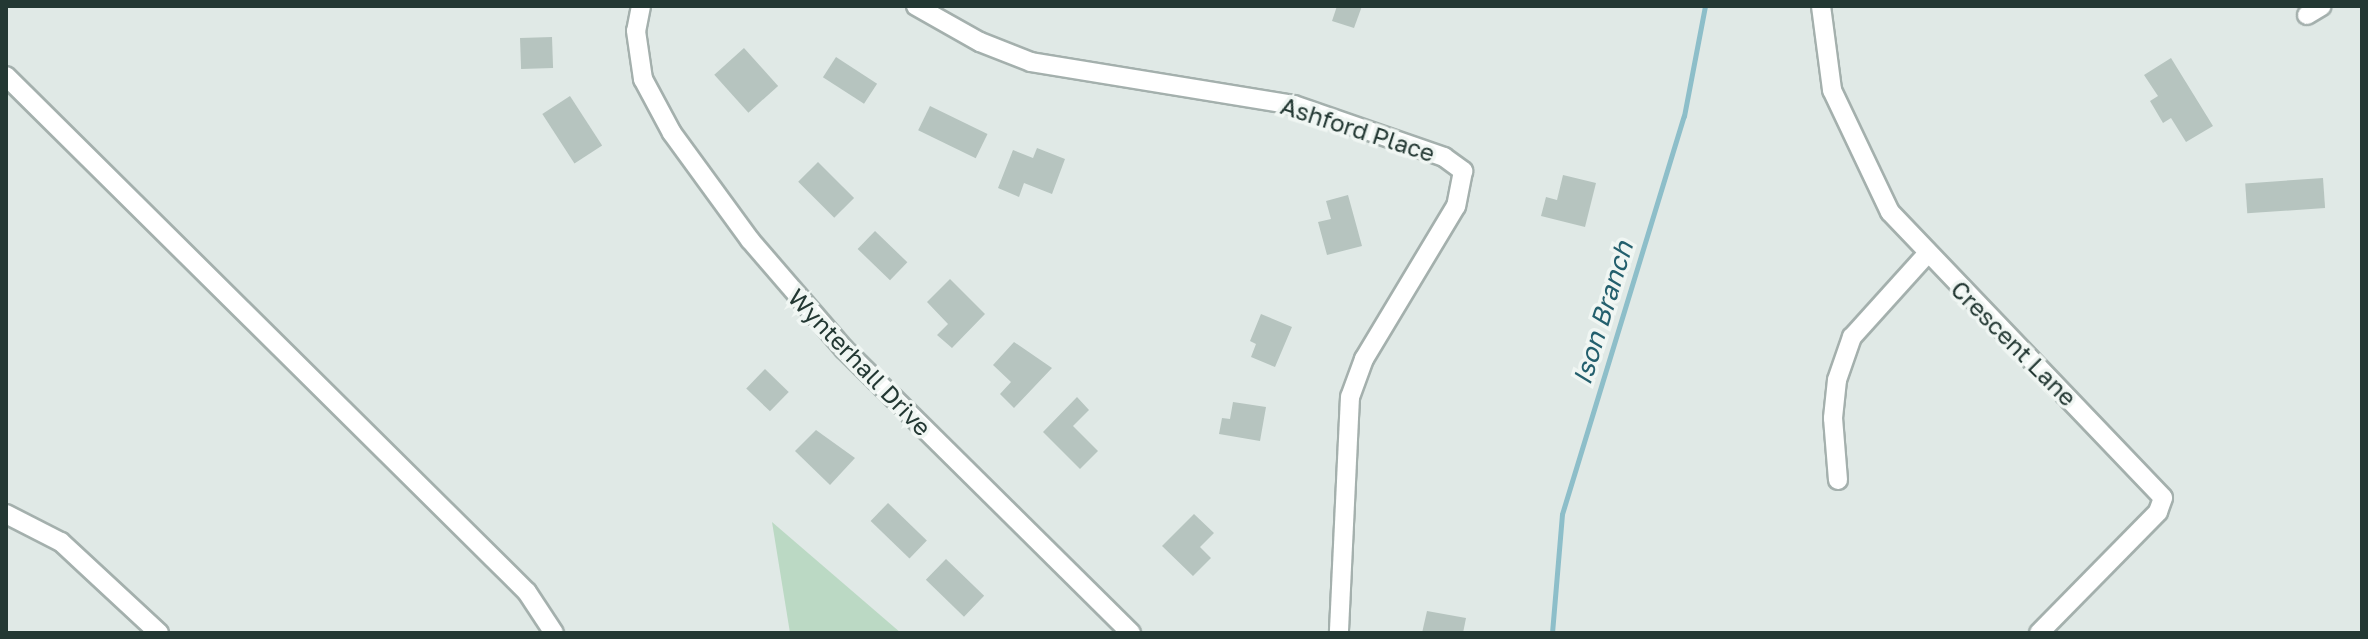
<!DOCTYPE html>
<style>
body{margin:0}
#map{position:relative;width:2368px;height:639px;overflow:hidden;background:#e0e9e6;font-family:"Golos Text",sans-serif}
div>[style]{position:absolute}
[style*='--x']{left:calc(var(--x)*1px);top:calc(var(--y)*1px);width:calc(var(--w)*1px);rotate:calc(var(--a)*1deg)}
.green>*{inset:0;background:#bbd9c4}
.stream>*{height:5px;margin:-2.5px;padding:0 2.5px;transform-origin:2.5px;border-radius:2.5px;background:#8dbec9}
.building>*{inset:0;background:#b6c4bf;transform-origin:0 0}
.roads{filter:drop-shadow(2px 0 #a4b0ad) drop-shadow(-2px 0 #a4b0ad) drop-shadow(0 2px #a4b0ad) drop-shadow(0 -2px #a4b0ad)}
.minor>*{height:18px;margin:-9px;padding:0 9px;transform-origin:9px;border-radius:9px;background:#fff}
span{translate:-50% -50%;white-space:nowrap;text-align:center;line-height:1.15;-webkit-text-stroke:7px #f0f6f3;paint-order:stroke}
.street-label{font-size:24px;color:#233833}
.water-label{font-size:26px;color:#235f6d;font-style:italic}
.frame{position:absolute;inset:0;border:8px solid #233833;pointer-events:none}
</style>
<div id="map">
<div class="green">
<i style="clip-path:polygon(772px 522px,901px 633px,790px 633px)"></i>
</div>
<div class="stream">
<i style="--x:1552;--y:633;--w:119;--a:-85.2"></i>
<i style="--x:1562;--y:514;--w:416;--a:-73"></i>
<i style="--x:1684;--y:116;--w:112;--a:-79.2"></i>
</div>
<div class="building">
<i style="clip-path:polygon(1337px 6px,1362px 6px,1354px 28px,1332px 21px)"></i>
<i style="left:552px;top:37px;width:31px;height:32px;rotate:88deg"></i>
<i style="left:744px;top:48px;width:51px;height:40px;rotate:48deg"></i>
<i style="left:836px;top:57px;width:49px;height:24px;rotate:33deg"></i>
<i style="clip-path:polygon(2171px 58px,2213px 126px,2186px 142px,2171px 118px,2163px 123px,2150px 101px,2158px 96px,2144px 75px)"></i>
<i style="left:570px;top:96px;width:59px;height:33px;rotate:57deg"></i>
<i style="left:930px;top:106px;width:64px;height:27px;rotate:26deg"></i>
<i style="clip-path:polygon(1037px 148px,1065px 159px,1052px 194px,1024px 183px,1019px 197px,998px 188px,1013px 150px,1033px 158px)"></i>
<i style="left:818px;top:162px;width:51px;height:28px;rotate:45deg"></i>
<i style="clip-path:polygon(1563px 175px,1596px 183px,1585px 227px,1541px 216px,1546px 197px,1557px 200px)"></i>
<i style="left:2323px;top:178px;width:30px;height:78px;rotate:86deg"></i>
<i style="clip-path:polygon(1348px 195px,1362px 246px,1327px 255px,1318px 222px,1331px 219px,1326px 201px)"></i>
<i style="left:875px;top:231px;width:45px;height:25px;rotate:44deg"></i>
<i style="clip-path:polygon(950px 279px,985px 314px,952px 348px,937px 335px,948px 324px,927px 302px)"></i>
<i style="clip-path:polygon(1261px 314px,1292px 327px,1275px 367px,1251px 357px,1256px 344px,1250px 341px)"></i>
<i style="clip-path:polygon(1014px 342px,1052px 368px,1014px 408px,1000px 394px,1011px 382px,993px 365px)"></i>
<i style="left:765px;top:369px;width:33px;height:27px;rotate:44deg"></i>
<i style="clip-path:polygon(1077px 397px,1089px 410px,1073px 426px,1098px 451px,1080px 469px,1043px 432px)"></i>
<i style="clip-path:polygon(1233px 402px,1266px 407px,1260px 441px,1219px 434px,1222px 418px,1230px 419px)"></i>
<i style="clip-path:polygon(816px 430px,855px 458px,830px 485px,795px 451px)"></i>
<i style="left:888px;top:503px;width:54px;height:25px;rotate:44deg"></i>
<i style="clip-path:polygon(1194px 514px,1214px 533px,1200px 547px,1211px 558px,1193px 576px,1162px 546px)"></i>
<i style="left:946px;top:559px;width:53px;height:29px;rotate:44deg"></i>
<i style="clip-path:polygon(1427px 611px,1466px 618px,1463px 633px,1422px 633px)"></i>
</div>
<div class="roads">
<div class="minor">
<i style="--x:641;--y:6;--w:25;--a:101"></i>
<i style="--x:636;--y:31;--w:49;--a:81.7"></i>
<i style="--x:643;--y:79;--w:61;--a:61.8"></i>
<i style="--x:672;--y:133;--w:132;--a:53.9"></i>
<i style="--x:750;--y:240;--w:144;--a:49.2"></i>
<i style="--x:844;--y:349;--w:404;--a:44.7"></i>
<i style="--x:916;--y:6;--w:73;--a:29.4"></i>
<i style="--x:980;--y:42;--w:55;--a:21.4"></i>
<i style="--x:1031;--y:62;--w:266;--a:9.3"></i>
<i style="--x:1294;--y:105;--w:159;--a:19.1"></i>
<i style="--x:1444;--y:157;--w:24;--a:36"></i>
<i style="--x:1463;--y:171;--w:36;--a:101"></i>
<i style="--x:1456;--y:206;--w:179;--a:121"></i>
<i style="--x:1364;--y:359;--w:40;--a:110.2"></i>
<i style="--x:1350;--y:397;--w:236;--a:92.7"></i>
<i style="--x:1821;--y:6;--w:85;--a:82.5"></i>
<i style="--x:1832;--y:90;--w:135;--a:64.6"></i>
<i style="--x:1890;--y:212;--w:395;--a:46.3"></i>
<i style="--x:2163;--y:498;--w:15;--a:110"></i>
<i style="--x:2158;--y:512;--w:170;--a:134.5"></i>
<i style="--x:2307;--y:15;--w:17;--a:-31"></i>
<i style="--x:6;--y:76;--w:733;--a:44.72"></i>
<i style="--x:527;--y:592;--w:49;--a:56.6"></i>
<i style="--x:1838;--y:480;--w:62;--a:-94.6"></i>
<i style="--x:1833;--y:418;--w:38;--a:-84"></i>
<i style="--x:1837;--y:380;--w:46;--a:-70.8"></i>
<i style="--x:1852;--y:337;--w:112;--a:-47.9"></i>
<i style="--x:6;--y:514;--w:62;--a:27"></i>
<i style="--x:61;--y:542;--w:134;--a:42.9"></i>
</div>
</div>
<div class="street-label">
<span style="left:1358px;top:129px;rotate:18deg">Ashford Place</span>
<span style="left:2014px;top:343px;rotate:45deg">Crescent Lane</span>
<span style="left:860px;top:362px;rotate:46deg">Wynterhall Drive</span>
</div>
<div class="water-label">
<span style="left:1603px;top:313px;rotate:-73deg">Ison Branch</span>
</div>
<div class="frame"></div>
</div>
